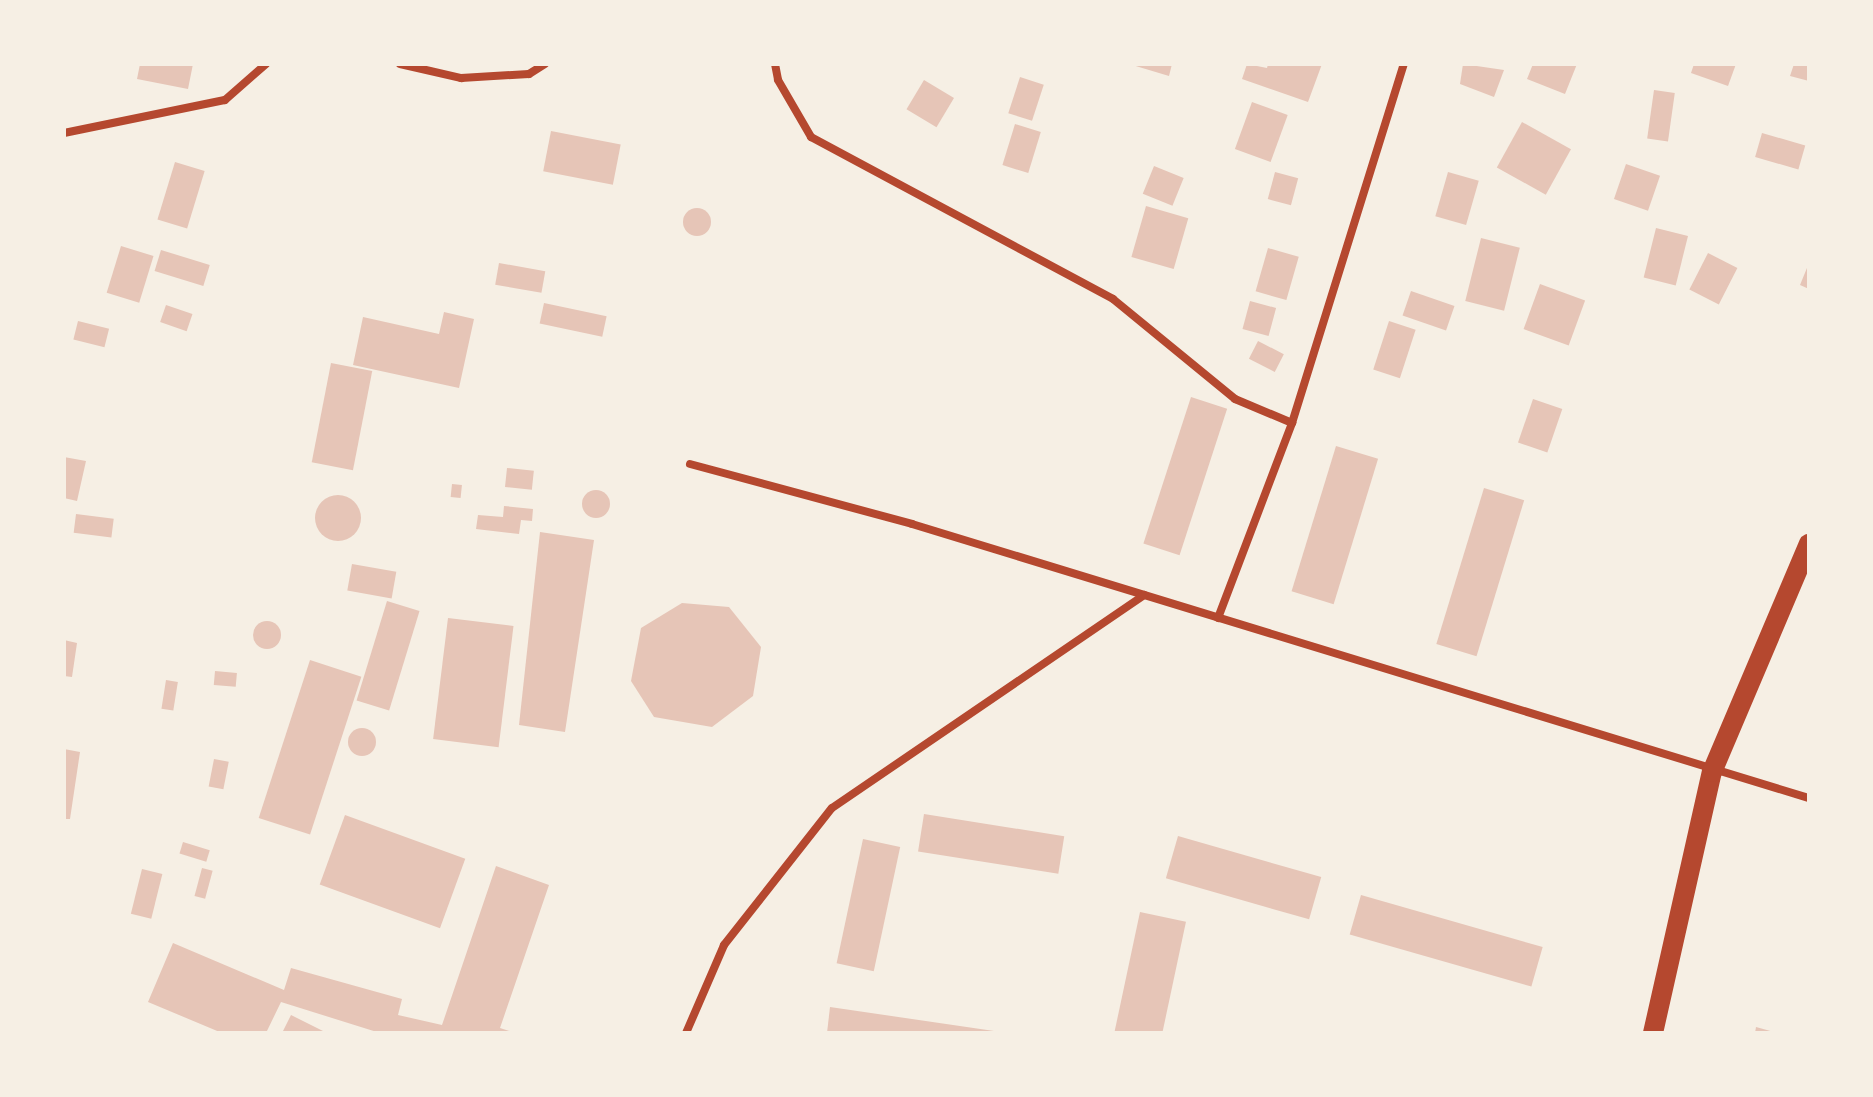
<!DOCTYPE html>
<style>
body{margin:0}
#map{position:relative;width:1873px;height:1097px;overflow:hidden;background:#f6efe4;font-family:"PT Serif",serif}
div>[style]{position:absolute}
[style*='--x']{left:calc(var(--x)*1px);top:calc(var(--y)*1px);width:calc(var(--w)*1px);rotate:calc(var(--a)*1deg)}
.building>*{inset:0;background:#e6c5b7;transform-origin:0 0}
.round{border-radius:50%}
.minor>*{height:8px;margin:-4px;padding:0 4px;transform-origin:4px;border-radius:4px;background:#b5482f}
.primary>*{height:20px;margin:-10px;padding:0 10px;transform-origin:10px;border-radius:10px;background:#b5482f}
span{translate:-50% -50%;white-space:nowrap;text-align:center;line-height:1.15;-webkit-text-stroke:8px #f6efe4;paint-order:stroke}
.frame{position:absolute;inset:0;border:66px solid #f6efe4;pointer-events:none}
</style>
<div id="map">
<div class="building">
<i style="clip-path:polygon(140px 64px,193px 64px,188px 89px,137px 79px)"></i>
<i style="clip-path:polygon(1129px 64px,1172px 64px,1169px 76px)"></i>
<i style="clip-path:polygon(1247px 64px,1267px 68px,1268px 64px,1322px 64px,1308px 102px,1242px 79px)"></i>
<i style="clip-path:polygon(1463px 64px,1504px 70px,1494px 97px,1460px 84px)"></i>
<i style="clip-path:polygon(1533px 64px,1577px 64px,1565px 94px,1527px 79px)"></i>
<i style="clip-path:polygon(1694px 64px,1736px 64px,1728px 86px,1691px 73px)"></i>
<i style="clip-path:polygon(1794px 64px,1809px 64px,1809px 81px,1790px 76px)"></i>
<i style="left:1020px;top:77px;width:25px;height:38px;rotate:18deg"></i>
<i style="left:924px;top:80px;width:35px;height:34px;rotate:31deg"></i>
<i style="left:1654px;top:90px;width:21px;height:49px;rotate:8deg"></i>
<i style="left:1252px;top:102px;width:38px;height:50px;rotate:20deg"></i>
<i style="left:1522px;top:122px;width:56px;height:52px;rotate:29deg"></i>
<i style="left:1015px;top:124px;width:27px;height:43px;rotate:17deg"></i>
<i style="left:551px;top:131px;width:71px;height:41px;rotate:11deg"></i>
<i style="left:1762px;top:133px;width:45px;height:25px;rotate:16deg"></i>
<i style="left:175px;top:162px;width:31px;height:60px;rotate:17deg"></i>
<i style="left:1626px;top:164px;width:36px;height:37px;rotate:19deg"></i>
<i style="left:1154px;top:166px;width:32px;height:30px;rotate:22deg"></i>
<i style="left:1275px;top:172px;width:24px;height:28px;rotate:15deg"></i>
<i style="left:1448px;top:172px;width:32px;height:46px;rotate:16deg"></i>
<i style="left:1146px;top:206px;width:44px;height:53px;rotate:16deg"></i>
<i class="round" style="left:683px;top:208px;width:28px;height:28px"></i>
<i style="left:1656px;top:228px;width:33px;height:51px;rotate:14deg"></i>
<i style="left:1481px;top:238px;width:40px;height:65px;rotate:14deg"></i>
<i style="left:121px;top:246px;width:34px;height:49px;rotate:17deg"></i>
<i style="left:1268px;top:248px;width:32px;height:45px;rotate:16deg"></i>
<i style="left:161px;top:250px;width:51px;height:22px;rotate:17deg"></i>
<i style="left:1708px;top:253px;width:33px;height:41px;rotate:27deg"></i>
<i style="left:499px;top:263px;width:47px;height:22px;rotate:10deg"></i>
<i style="clip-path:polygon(1809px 263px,1809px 289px,1800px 285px)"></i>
<i style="left:1540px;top:284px;width:48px;height:48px;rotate:20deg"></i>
<i style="left:1411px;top:291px;width:46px;height:26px;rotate:19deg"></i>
<i style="left:1250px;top:301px;width:27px;height:29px;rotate:15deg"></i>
<i style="left:544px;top:303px;width:64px;height:21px;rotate:12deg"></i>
<i style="left:166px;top:305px;width:28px;height:18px;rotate:19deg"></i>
<i style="clip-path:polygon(444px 312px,474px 319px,459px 388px,353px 365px,363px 317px,439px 334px)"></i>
<i style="left:78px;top:321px;width:32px;height:19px;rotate:14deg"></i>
<i style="left:1389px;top:321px;width:28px;height:51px;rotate:18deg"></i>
<i style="left:1258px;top:341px;width:29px;height:20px;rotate:27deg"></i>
<i style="left:331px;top:363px;width:42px;height:101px;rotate:11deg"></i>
<i style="left:1191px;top:397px;width:38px;height:154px;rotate:18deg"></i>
<i style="left:1533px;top:399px;width:31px;height:46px;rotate:19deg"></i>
<i style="left:1336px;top:446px;width:44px;height:152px;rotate:17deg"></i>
<i style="clip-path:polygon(64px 457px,86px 461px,77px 501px,64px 498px)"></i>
<i style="left:507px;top:468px;width:27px;height:19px;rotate:6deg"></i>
<i style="left:452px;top:484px;width:10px;height:13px;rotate:6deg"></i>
<i style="left:1484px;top:488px;width:42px;height:163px;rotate:17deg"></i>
<i class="round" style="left:582px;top:490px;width:28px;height:28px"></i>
<i class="round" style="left:315px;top:495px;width:46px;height:46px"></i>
<i style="clip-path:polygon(504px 506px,533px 509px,532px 521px,521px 520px,519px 534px,476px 529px,478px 515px,503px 517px)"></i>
<i style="left:76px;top:514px;width:38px;height:19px;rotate:7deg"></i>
<i style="clip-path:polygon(540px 532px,594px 540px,565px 732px,519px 725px)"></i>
<i style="left:352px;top:564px;width:45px;height:27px;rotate:10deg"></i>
<i style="left:387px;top:601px;width:34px;height:104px;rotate:17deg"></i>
<i style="clip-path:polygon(682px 603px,729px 607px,761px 647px,753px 696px,712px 727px,654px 717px,631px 681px,641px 628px)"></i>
<i style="left:448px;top:618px;width:66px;height:122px;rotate:7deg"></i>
<i class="round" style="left:253px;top:621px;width:28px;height:28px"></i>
<i style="clip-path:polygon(64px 640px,77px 643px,72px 677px,64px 676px)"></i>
<i style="left:310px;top:660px;width:54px;height:166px;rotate:18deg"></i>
<i style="left:215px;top:671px;width:22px;height:14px;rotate:5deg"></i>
<i style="left:166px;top:680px;width:12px;height:29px;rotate:9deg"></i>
<i class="round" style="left:348px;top:728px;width:28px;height:28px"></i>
<i style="clip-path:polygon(64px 749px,80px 752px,70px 819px,64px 819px)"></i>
<i style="left:214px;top:759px;width:15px;height:28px;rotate:11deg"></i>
<i style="left:924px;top:814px;width:142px;height:38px;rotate:9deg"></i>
<i style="left:345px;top:815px;width:128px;height:74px;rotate:20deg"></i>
<i style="left:1178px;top:836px;width:149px;height:44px;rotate:16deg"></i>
<i style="left:863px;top:839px;width:38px;height:127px;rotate:12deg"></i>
<i style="left:183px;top:842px;width:28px;height:12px;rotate:17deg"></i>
<i style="clip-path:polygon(496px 866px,549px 885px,500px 1028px,516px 1033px,380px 1033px,281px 1002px,266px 1033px,222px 1033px,148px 1002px,173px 943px,284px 990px,291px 968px,402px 999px,398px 1015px,442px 1025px)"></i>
<i style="left:202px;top:868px;width:11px;height:29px;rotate:15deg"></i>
<i style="left:142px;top:869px;width:21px;height:46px;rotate:14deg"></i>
<i style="left:1361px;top:895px;width:189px;height:41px;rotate:16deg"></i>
<i style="left:1140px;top:912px;width:47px;height:124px;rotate:12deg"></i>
<i style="clip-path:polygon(830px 1007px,994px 1031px,994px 1033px,827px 1033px)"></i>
<i style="clip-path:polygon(291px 1015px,327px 1033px,282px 1033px)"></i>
<i style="clip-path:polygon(1756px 1027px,1774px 1032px,1774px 1033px,1755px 1033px)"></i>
</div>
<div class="minor">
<i style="--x:400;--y:64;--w:63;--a:12.9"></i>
<i style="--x:461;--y:78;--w:68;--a:-3.4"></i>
<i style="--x:529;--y:74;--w:19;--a:-32"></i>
<i style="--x:775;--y:64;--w:16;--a:79"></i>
<i style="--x:778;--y:80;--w:66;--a:59.9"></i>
<i style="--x:811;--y:137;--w:343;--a:28.2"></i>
<i style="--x:1113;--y:299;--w:158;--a:39.3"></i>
<i style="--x:1235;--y:399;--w:62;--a:22.8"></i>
<i style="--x:64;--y:133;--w:164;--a:-11.6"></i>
<i style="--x:225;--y:100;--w:55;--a:-41.3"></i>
<i style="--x:690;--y:464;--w:230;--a:15.1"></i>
<i style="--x:912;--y:524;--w:938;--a:16.99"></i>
<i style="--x:1218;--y:618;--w:209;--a:-69.2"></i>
<i style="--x:1292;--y:423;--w:376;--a:-72.7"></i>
<i style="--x:686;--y:1033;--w:96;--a:-66.6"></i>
<i style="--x:724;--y:945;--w:174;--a:-51.8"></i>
<i style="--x:832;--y:808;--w:378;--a:-34.3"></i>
</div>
<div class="primary">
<i style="--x:1653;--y:1033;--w:268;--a:-77.3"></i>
<i style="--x:1712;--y:772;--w:248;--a:-67"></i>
</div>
<div class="frame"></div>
</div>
